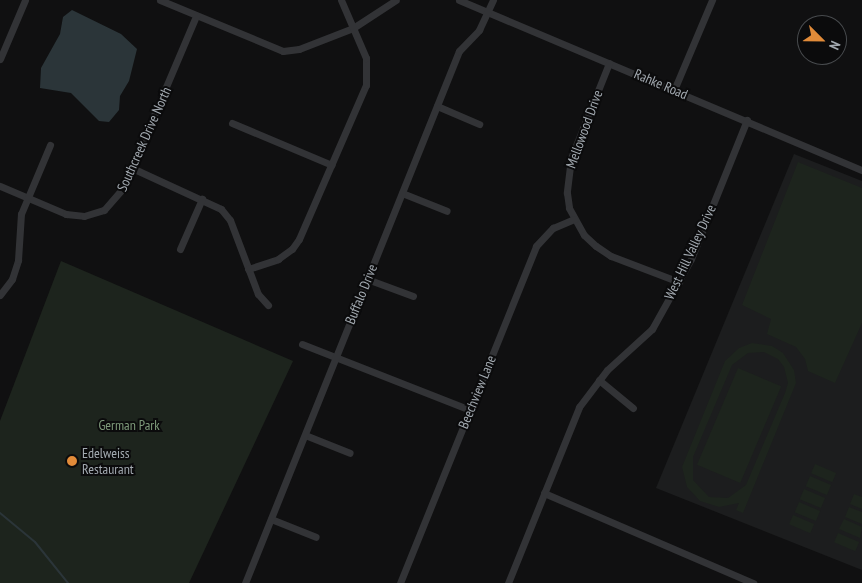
<!DOCTYPE html>
<style>
body{margin:0}
#map{position:relative;width:862px;height:583px;overflow:hidden;background:#101011;font-family:"PT Sans Narrow",sans-serif}
div>[style]{position:absolute}
[style*='--x']{left:calc(var(--x)*1px);top:calc(var(--y)*1px);width:calc(var(--w)*1px);rotate:calc(var(--a)*1deg)}
.built>*{inset:0;background:#1c1d1e}
.green>*{inset:0;background:#1d241d;transform-origin:0 0}
.water>*{inset:0;background:#2b3539}
.stream>*{height:2px;margin:-1px;padding:0 1px;transform-origin:1px;border-radius:1px;background:#2b3539}
.minor>*{height:7px;margin:-3.5px;padding:0 3.5px;transform-origin:3.5px;border-radius:3.5px;background:#323336}
.dots>*{width:14px;height:14px;translate:-50% -50%;box-sizing:border-box;border:2px solid #0b0b0c;border-radius:50%}
span{translate:-50% -50%;white-space:nowrap;text-align:center;line-height:1.15;-webkit-text-stroke:4px #0b0b0c;paint-order:stroke}
.street-label{font-size:14px;color:#a3aab1}
.park-label{font-size:14px;color:#7f9b7b}
.poi-label{font-size:14px;color:#a3aab1}
.left{translate:0 -50%;text-align:left}
.north{position:absolute;left:797px;top:15px;width:50px;height:50px;box-sizing:border-box;background:#0b0b0c;border:1px solid #484b4e;border-radius:50%;rotate:113deg;font-size:14px;font-weight:700;line-height:20px;text-align:center;color:#a3aab1}
.north::after{content:'';display:block;margin:auto;width:18px;height:22px;background:#e18b39;clip-path:polygon(50% 0,100% 100%,50% 72%,0 100%)}
</style>
<div id="map">
<div class="built">
<i style="clip-path:polygon(794px 154px,862px 181px,862px 570px,656px 488px)"></i>
</div>
<div class="green">
<i style="clip-path:polygon(798px 162px,862px 188px,862px 323px,835px 383px,808px 371px,805px 359px,796px 347px,767px 334px,771px 319px,742px 305px)"></i>
<i style="clip-path:polygon(61px 261px,293px 361px,189px 583px,0 583px,0 421px)"></i>
<i style="clip-path:polygon(evenodd,752px 343px,772px 346px,783px 353px,794px 370px,796px 383px,743px 513px,736px 510px,739px 503px,719px 507px,700px 501px,687px 487px,682px 467px,725px 361px,739px 348px,752px 343px,764px 352px,778px 359px,784px 367px,788px 383px,785px 393px,746px 485px,728px 498px,709px 497px,693px 480px,693px 457px,732px 365px,748px 353px,764px 352px)"></i>
<i style="left:738px;top:368px;width:47px;height:105px;rotate:23deg"></i>
<i style="left:815px;top:464px;width:23px;height:10px;rotate:23deg"></i>
<i style="left:810px;top:476px;width:23px;height:11px;rotate:23deg"></i>
<i style="left:804px;top:489px;width:23px;height:11px;rotate:23deg"></i>
<i style="clip-path:polygon(854px 494px,862px 497px,862px 509px,850px 504px)"></i>
<i style="left:799px;top:502px;width:23px;height:11px;rotate:23deg"></i>
<i style="clip-path:polygon(849px 507px,862px 512px,862px 524px,845px 517px)"></i>
<i style="left:793px;top:515px;width:23px;height:10px;rotate:23deg"></i>
<i style="clip-path:polygon(844px 519px,862px 527px,860px 538px,839px 529px)"></i>
<i style="left:838px;top:533px;width:23px;height:10px;rotate:23deg"></i>
</div>
<div class="water">
<i style="clip-path:polygon(72px 10px,121px 34px,137px 49px,129px 81px,120px 96px,119px 110px,109px 122px,99px 121px,71px 93px,40px 88px,41px 68px,60px 34px,63px 17px)"></i>
</div>
<div class="stream">
<i style="--x:0;--y:513;--w:45;--a:39.6"></i>
<i style="--x:35;--y:542;--w:53;--a:51.2"></i>
</div>
<div class="minor">
<i style="--x:160;--y:0;--w:133;--a:22.5"></i>
<i style="--x:283;--y:51;--w:16;--a:-7"></i>
<i style="--x:299;--y:49;--w:58;--a:-21.3"></i>
<i style="--x:353;--y:28;--w:51;--a:-33.1"></i>
<i style="--x:459;--y:0;--w:437;--a:22.9"></i>
<i style="--x:0;--y:59;--w:64;--a:-67"></i>
<i style="--x:609;--y:63;--w:102;--a:111.8"></i>
<i style="--x:571;--y:158;--w:35;--a:97"></i>
<i style="--x:567;--y:193;--w:15;--a:82"></i>
<i style="--x:569;--y:208;--w:31;--a:61"></i>
<i style="--x:584;--y:235;--w:16;--a:43"></i>
<i style="--x:596;--y:246;--w:18;--a:34"></i>
<i style="--x:611;--y:256;--w:73;--a:20.9"></i>
<i style="--x:674;--y:90;--w:98;--a:-67.1"></i>
<i style="--x:437;--y:106;--w:46;--a:23.2"></i>
<i style="--x:232;--y:123;--w:108;--a:22.8"></i>
<i style="--x:132;--y:168;--w:98;--a:24.7"></i>
<i style="--x:221;--y:209;--w:14;--a:51"></i>
<i style="--x:230;--y:220;--w:79;--a:69.3"></i>
<i style="--x:258;--y:294;--w:15;--a:48"></i>
<i style="--x:0;--y:186;--w:72;--a:23"></i>
<i style="--x:66;--y:214;--w:18;--a:6"></i>
<i style="--x:84;--y:216;--w:21;--a:-17"></i>
<i style="--x:104;--y:210;--w:29;--a:-49"></i>
<i style="--x:123;--y:188;--w:187;--a:-67"></i>
<i style="--x:402;--y:193;--w:48;--a:21.8"></i>
<i style="--x:180;--y:249;--w:55;--a:-66.3"></i>
<i style="--x:248;--y:269;--w:32;--a:-18"></i>
<i style="--x:278;--y:259;--w:17;--a:-36"></i>
<i style="--x:292;--y:249;--w:12;--a:-55"></i>
<i style="--x:299;--y:239;--w:168;--a:-66.5"></i>
<i style="--x:366;--y:85;--w:27;--a:-90"></i>
<i style="--x:366;--y:58;--w:63;--a:-113.3"></i>
<i style="--x:367;--y:279;--w:49;--a:20.3"></i>
<i style="--x:0;--y:295;--w:20;--a:-53"></i>
<i style="--x:12;--y:279;--w:20;--a:-72"></i>
<i style="--x:18;--y:260;--w:46;--a:-86.3"></i>
<i style="--x:21;--y:214;--w:75;--a:-67.2"></i>
<i style="--x:302;--y:344;--w:180;--a:21.4"></i>
<i style="--x:599;--y:380;--w:44;--a:39.5"></i>
<i style="--x:305;--y:435;--w:48;--a:21.8"></i>
<i style="--x:544;--y:493;--w:228;--a:23.3"></i>
<i style="--x:271;--y:519;--w:48;--a:21.8"></i>
<i style="--x:245;--y:583;--w:573;--a:-68.09"></i>
<i style="--x:459;--y:51;--w:29;--a:-46"></i>
<i style="--x:479;--y:30;--w:33;--a:-65"></i>
<i style="--x:400;--y:583;--w:363;--a:-68"></i>
<i style="--x:536;--y:246;--w:25;--a:-47"></i>
<i style="--x:553;--y:228;--w:23;--a:-23"></i>
<i style="--x:508;--y:583;--w:190;--a:-68"></i>
<i style="--x:579;--y:407;--w:46;--a:-52.9"></i>
<i style="--x:607;--y:370;--w:61;--a:-42.3"></i>
<i style="--x:652;--y:329;--w:80;--a:-60.9"></i>
<i style="--x:691;--y:259;--w:150;--a:-68.1"></i>
</div>
<div class="dots">
<i style="left:72px;top:461px;background:#e18b39"></i>
</div>
<div class="street-label">
<span style="left:661px;top:84px;rotate:23deg">Rahke Road</span>
<span style="left:584px;top:129px;rotate:-70deg">Mellowood Drive</span>
<span style="left:144px;top:139px;rotate:-66deg">Southcreek Drive North</span>
<span style="left:690px;top:252px;rotate:-65deg">West Hill Valley Drive</span>
<span style="left:361px;top:294px;rotate:-68deg">Buffalo Drive</span>
<span style="left:477px;top:392px;rotate:-68deg">Beechview Lane</span>
</div>
<div class="park-label">
<span style="left:129px;top:425px">German Park</span>
</div>
<div class="poi-label">
<span class="left" style="left:82px;top:461px">Edelweiss<br>Restaurant</span>
</div>
<div class="north">N</div>
</div>
